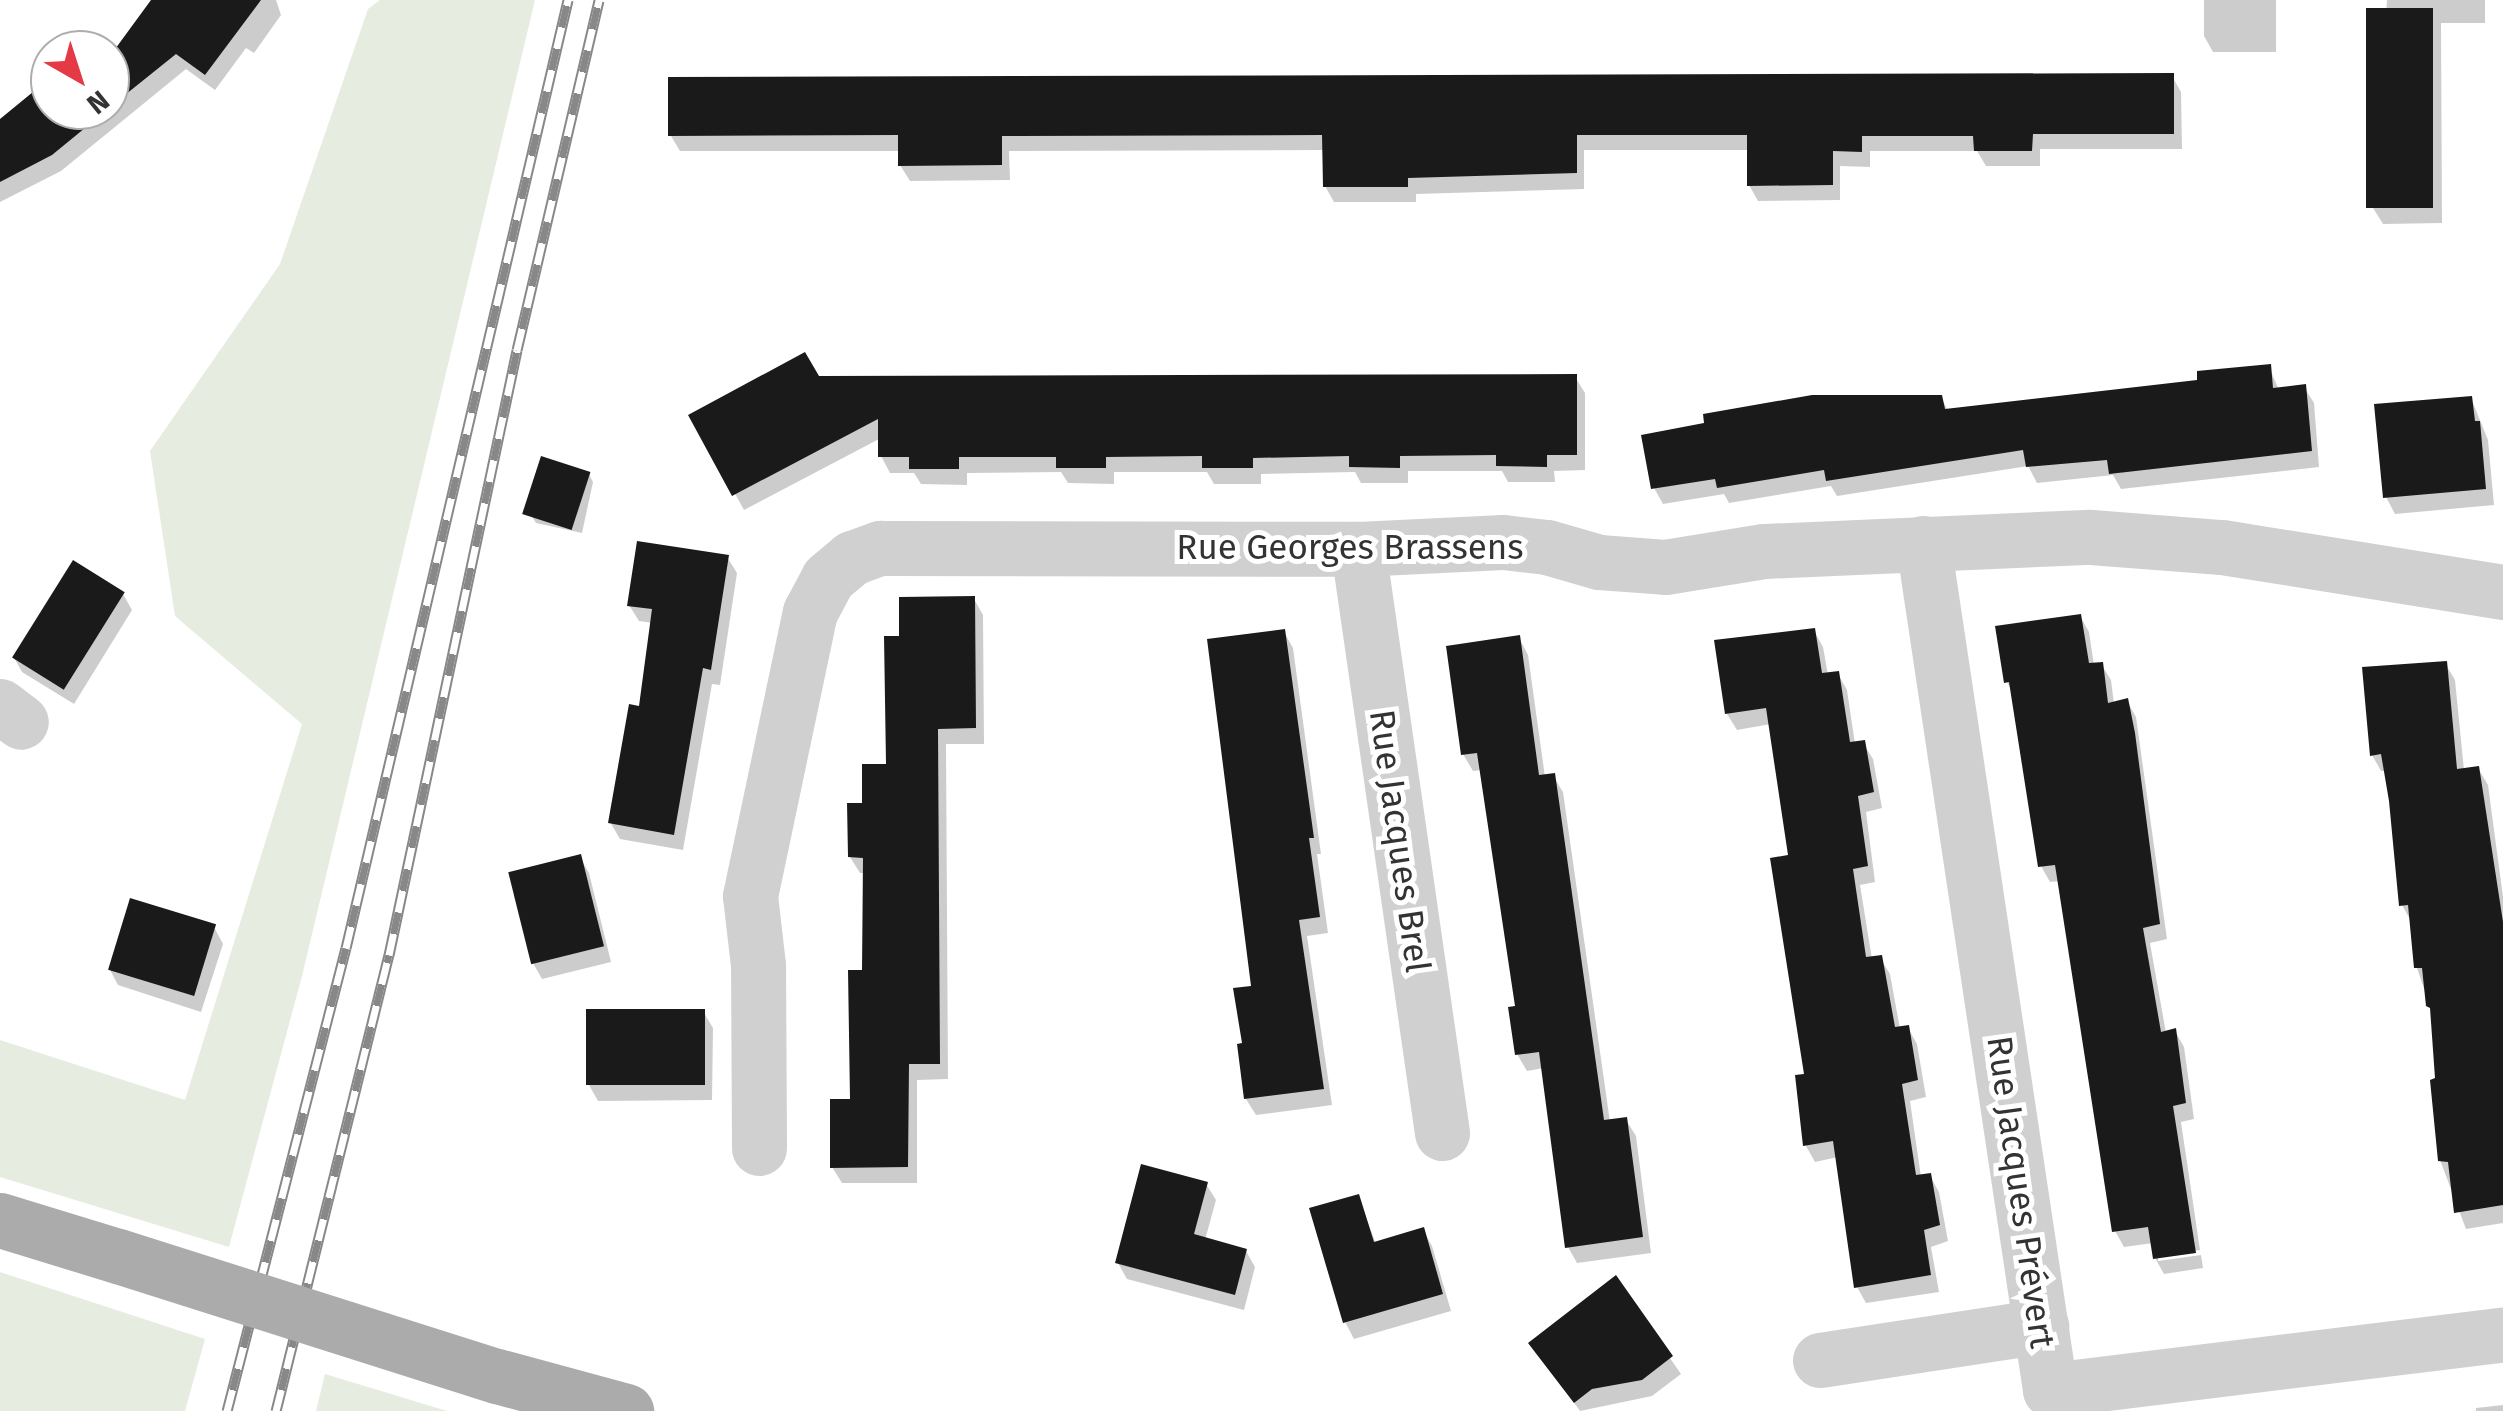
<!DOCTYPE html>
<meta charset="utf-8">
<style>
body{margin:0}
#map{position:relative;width:2503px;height:1411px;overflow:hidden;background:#fff;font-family:"Fira Sans",sans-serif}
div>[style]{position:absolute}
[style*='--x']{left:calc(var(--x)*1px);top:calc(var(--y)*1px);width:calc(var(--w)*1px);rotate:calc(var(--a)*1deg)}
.green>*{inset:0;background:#e6ecdf}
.shadow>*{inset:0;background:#0003}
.building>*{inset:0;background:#1a1a1a;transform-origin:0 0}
.minor>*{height:55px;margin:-27.5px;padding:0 27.5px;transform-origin:27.5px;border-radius:27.5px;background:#d0d0d0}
.major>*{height:55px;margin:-27.5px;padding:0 27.5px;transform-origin:27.5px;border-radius:27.5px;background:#ababab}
.rail>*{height:11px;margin-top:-5.5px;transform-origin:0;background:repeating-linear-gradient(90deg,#fff 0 22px,#888 0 44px);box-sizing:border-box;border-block:2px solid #888}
.major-bridge>*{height:55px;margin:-27.5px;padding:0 27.5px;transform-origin:27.5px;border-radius:27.5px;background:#ababab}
span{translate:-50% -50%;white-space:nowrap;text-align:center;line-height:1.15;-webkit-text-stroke:10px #fff;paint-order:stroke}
.street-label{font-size:35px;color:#333}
.north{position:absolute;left:30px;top:30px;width:100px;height:100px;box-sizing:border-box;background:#fff;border:2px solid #adadad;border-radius:50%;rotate:141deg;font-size:28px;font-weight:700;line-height:40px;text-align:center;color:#333}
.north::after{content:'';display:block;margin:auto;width:35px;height:45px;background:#e63946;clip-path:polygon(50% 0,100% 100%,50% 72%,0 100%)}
</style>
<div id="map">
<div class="green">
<i style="clip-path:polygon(380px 0,535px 0,302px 976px,229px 1247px,0 1177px,0 1040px,185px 1100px,302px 724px,175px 616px,150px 451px,280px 264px,368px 9px)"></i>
<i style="clip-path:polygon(0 1272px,205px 1339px,185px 1411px,0 1411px)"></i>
<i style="clip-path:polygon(325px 1374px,447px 1411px,316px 1411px)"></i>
</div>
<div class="shadow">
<i style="clip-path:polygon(154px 0,276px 0,281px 15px,254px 53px,246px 48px,215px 90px,186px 69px,61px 171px,0 202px,0 122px,50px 81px,50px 110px,110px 110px,110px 61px)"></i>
<i style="clip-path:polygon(2204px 0,2276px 0,2276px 52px,2213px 52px,2204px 36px)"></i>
<i style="clip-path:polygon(2387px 0,2485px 0,2485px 23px,2441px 23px,2442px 223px,2383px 224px,2373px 208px)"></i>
<i style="clip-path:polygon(2172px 76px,2181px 92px,2182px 149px,2040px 149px,2040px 166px,1986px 166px,1977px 151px,1870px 151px,1870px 167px,1840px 166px,1840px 200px,1758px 201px,1749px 185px,1749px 150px,1584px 150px,1584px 189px,1416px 194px,1416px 202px,1334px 202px,1325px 186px,1325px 150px,1009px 151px,1010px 180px,910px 181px,900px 165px,900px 151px,680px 151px,671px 136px)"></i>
<i style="clip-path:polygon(2269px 367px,2279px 390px,2304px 387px,2314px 403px,2319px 467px,2121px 489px,2113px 475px,2037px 483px,2028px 466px,1837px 496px,1831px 486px,1729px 503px,1724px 494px,1663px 504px,1654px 488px,1941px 397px,1948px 411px,2200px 382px)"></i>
<i style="clip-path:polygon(1575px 377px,1585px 393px,1585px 470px,1554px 471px,1555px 482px,1508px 482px,1502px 471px,1408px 471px,1408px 483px,1361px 483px,1355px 472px,1261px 474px,1261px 484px,1214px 484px,1207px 472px,1114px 472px,1114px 484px,1068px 483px,1061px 472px,967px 473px,967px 485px,921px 484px,914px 473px,890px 473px,881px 456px,881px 438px,744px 510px,692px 416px,818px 379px)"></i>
<i style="clip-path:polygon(2471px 398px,2488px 440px,2494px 505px,2395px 514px,2386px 497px)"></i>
<i style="clip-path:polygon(589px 474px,593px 482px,582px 533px,536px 523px,531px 515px)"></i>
<i style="clip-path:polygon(727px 557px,737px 573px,720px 685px,712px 684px,683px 850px,620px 839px,610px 822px,641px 709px,653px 623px,639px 621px,629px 605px)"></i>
<i style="clip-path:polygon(123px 594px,132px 610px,74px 704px,22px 672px,13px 656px)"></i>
<i style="clip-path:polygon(974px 599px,983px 615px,984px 744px,946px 744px,948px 1079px,917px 1080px,917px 1183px,842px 1183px,832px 1167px,853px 1101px,865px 973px,865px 873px,860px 873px,850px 857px,865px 806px,888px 766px,901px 639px)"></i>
<i style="clip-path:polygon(2080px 616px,2089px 632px,2094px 665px,2101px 664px,2111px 680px,2114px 704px,2127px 701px,2136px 717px,2167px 939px,2150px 943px,2166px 1033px,2175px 1031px,2184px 1047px,2194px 1119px,2181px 1122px,2200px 1250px,2158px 1256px,2158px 1261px,2201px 1255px,2203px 1268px,2164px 1274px,2155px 1258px,2153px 1243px,2124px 1247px,2115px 1231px,2060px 881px,2050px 882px,2041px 866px,2014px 695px,2007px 682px)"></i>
<i style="clip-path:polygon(1814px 631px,1823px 647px,1828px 675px,1838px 674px,1847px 690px,1855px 744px,1863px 743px,1873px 759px,1882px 808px,1866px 812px,1875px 882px,1860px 885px,1872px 959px,1880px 958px,1890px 974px,1900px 1029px,1908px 1028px,1917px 1044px,1926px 1097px,1910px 1101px,1921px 1177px,1930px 1176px,1939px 1192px,1948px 1241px,1931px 1247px,1939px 1292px,1866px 1303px,1857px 1287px,1838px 1157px,1815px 1162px,1806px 1146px,1798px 1077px,1807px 1076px,1791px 857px,1771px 724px,1737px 730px,1727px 714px)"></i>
<i style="clip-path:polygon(1284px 632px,1293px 648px,1321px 854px,1317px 854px,1328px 933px,1307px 936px,1332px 1105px,1256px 1115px,1246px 1099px,1245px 1046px,1254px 988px)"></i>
<i style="clip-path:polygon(1519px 638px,1528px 655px,1545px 777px,1553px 776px,1563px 792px,1610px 1122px,1626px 1120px,1636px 1136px,1651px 1253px,1577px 1263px,1568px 1247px,1544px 1068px,1527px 1071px,1517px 1054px,1518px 1008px,1482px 770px,1473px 771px,1463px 754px)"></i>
<i style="clip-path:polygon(2445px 663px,2455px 680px,2464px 770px,2478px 768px,2488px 785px,2503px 897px,2503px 1223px,2466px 1229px,2440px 1160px,2433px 1015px,2417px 968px,2412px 923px,2402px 905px,2387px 771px,2381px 771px,2372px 755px)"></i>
<i style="clip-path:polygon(579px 856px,589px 873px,611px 962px,542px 979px,533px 963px)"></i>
<i style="clip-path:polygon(214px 927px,223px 944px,201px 1012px,118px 985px,109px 968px)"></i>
<i style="clip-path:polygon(703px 1011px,713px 1028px,712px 1100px,598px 1101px,589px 1085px)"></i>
<i style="clip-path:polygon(1206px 1184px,1216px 1200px,1205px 1240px,1246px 1251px,1255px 1267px,1244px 1310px,1127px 1279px,1118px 1263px)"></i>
<i style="clip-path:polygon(1358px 1196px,1376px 1244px,1423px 1230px,1432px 1246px,1451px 1311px,1354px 1339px,1345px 1322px,1312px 1210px)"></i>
<i style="clip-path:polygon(1615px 1279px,1681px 1374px,1652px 1396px,1580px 1411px,1532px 1344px)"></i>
<i style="clip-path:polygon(2503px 1405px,2503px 1411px,2476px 1411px,2476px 1408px)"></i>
</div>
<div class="building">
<i style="clip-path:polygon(151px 0,261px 0,205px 75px,176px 54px,110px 107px,110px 56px)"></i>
<i style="left:2366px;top:8px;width:67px;height:200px"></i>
<i style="clip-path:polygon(2174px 73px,2174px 134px,2033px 134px,2032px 151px,1974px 151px,1973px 136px,1862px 136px,1862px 152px,1833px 151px,1833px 185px,1747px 186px,1747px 135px,1577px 135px,1577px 173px,1408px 178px,1408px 187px,1323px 187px,1322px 135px,1002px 136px,1002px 165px,898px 166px,898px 135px,668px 136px,668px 77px)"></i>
<i style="clip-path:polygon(50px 78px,50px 110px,107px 110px,52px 155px,0 182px,0 119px)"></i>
<i style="clip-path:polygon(805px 352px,819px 376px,1577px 374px,1577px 455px,1547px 455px,1547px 467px,1496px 466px,1496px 455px,1400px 456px,1400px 468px,1349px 467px,1349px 456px,1253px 458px,1253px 468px,1202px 468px,1202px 456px,1106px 457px,1106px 468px,1056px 468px,1056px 457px,959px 457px,959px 469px,909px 469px,909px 457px,878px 457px,878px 419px,732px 496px,688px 415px)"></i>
<i style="clip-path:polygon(2271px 364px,2273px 388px,2306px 384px,2312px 451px,2109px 474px,2107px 460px,2026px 467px,2023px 450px,1826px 481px,1824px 470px,1717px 488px,1715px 479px,1651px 489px,1641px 435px,1704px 423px,1703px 414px,1812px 395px,1942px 395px,1945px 409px,2197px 380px,2197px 371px)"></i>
<i style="clip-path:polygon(2472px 396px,2475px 421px,2480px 421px,2486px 489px,2383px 498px,2374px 404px)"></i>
<i style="left:541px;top:456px;width:52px;height:61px;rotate:18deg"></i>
<i style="clip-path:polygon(637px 541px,729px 555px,711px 670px,703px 668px,674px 835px,608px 823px,629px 704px,639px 706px,652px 609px,627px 606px)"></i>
<i style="left:73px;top:560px;width:61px;height:115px;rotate:32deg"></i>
<i style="clip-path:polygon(975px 596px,976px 728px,938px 729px,940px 1064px,909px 1064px,908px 1167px,830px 1168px,830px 1099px,850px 1099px,848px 970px,862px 970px,863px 858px,848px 857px,847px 803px,862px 803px,862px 764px,886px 764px,884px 636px,899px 636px,899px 597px)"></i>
<i style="clip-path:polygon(2081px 614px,2089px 663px,2103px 662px,2108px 703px,2128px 698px,2135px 733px,2160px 924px,2143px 928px,2161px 1032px,2176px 1028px,2186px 1103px,2173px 1106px,2196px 1253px,2153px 1259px,2148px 1227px,2112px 1232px,2055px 865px,2038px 867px,2009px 682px,2004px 683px,1995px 626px)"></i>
<i style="clip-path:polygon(1815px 628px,1822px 673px,1839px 671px,1850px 742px,1865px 740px,1874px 792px,1858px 796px,1868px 866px,1853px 869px,1866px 957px,1882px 955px,1895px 1027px,1909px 1025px,1918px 1080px,1902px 1084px,1916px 1175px,1931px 1173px,1940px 1225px,1924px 1230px,1931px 1275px,1854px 1288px,1833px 1141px,1803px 1146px,1795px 1075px,1804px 1074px,1770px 858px,1788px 855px,1766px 708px,1725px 714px,1714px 640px)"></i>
<i style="clip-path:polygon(1285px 629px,1314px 838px,1309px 838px,1320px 917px,1299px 920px,1324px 1089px,1244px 1099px,1237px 1044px,1242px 1043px,1233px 988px,1251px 986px,1207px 639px)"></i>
<i style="clip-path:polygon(1520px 635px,1539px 775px,1555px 773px,1604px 1120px,1627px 1117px,1643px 1237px,1565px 1248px,1539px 1052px,1515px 1055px,1508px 1007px,1515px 1006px,1477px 753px,1461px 755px,1446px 646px)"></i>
<i style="clip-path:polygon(2447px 661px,2457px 769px,2479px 766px,2503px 922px,2503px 1205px,2454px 1213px,2448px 1162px,2438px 1161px,2430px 1080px,2435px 1078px,2430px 1008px,2426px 1006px,2422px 968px,2414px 968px,2408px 905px,2399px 906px,2389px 801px,2381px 754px,2370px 756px,2362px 667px)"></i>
<i style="left:581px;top:854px;width:95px;height:75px;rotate:76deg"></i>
<i style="left:130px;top:898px;width:90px;height:75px;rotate:17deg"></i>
<i style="left:586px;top:1009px;width:119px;height:76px"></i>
<i style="clip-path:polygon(1141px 1164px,1208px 1182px,1194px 1234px,1247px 1249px,1235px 1295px,1115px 1263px)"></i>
<i style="clip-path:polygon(1359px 1194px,1374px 1242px,1424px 1227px,1443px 1294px,1343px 1323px,1309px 1208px)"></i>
<i style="clip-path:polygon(1616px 1275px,1673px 1356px,1642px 1380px,1592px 1389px,1574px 1403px,1528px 1343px)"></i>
</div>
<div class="minor">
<i style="--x:1923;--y:543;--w:856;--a:81.47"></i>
<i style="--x:2050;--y:1390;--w:456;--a:-7"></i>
<i style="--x:1358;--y:549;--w:590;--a:81.81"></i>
<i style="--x:0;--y:706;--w:26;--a:37"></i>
<i style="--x:759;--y:1148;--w:183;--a:-90.3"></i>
<i style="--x:758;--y:965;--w:69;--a:-96.6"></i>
<i style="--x:750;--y:896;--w:290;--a:-78.1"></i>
<i style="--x:810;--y:612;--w:38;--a:-62"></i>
<i style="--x:828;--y:578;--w:31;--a:-40"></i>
<i style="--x:852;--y:558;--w:30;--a:-20"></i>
<i style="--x:880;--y:548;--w:478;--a:0.1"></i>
<i style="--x:1358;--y:549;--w:145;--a:-2.8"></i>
<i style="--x:1503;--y:542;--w:44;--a:6.5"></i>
<i style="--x:1547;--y:547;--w:54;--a:16.1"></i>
<i style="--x:1599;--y:562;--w:66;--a:4.3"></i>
<i style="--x:1665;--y:567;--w:100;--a:-9.2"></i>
<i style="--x:1764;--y:551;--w:327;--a:-2.5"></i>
<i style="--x:2091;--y:537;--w:131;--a:4.4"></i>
<i style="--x:2222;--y:547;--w:285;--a:9.1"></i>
<i style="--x:1820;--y:1360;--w:224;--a:-8.7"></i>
</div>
<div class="major">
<i style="--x:0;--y:1220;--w:123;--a:17"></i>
<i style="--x:497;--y:1376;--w:134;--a:15.2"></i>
</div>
<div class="rail">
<i style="--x:227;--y:1411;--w:478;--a:-75.6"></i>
<i style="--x:346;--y:948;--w:974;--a:-76.82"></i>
<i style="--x:276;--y:1411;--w:470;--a:-76.1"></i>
<i style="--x:389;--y:955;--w:618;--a:-78.05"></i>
<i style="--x:517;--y:350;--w:359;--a:-76.8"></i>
</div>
<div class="major-bridge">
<i style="--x:118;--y:1256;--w:398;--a:17.6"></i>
</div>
<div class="street-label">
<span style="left:1350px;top:547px">Rue Georges Brassens</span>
<span style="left:1400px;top:841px;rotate:82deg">Rue Jacques Brel</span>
<span style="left:2021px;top:1192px;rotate:82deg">Rue Jacques Prévert</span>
</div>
<div class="north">N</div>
</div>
